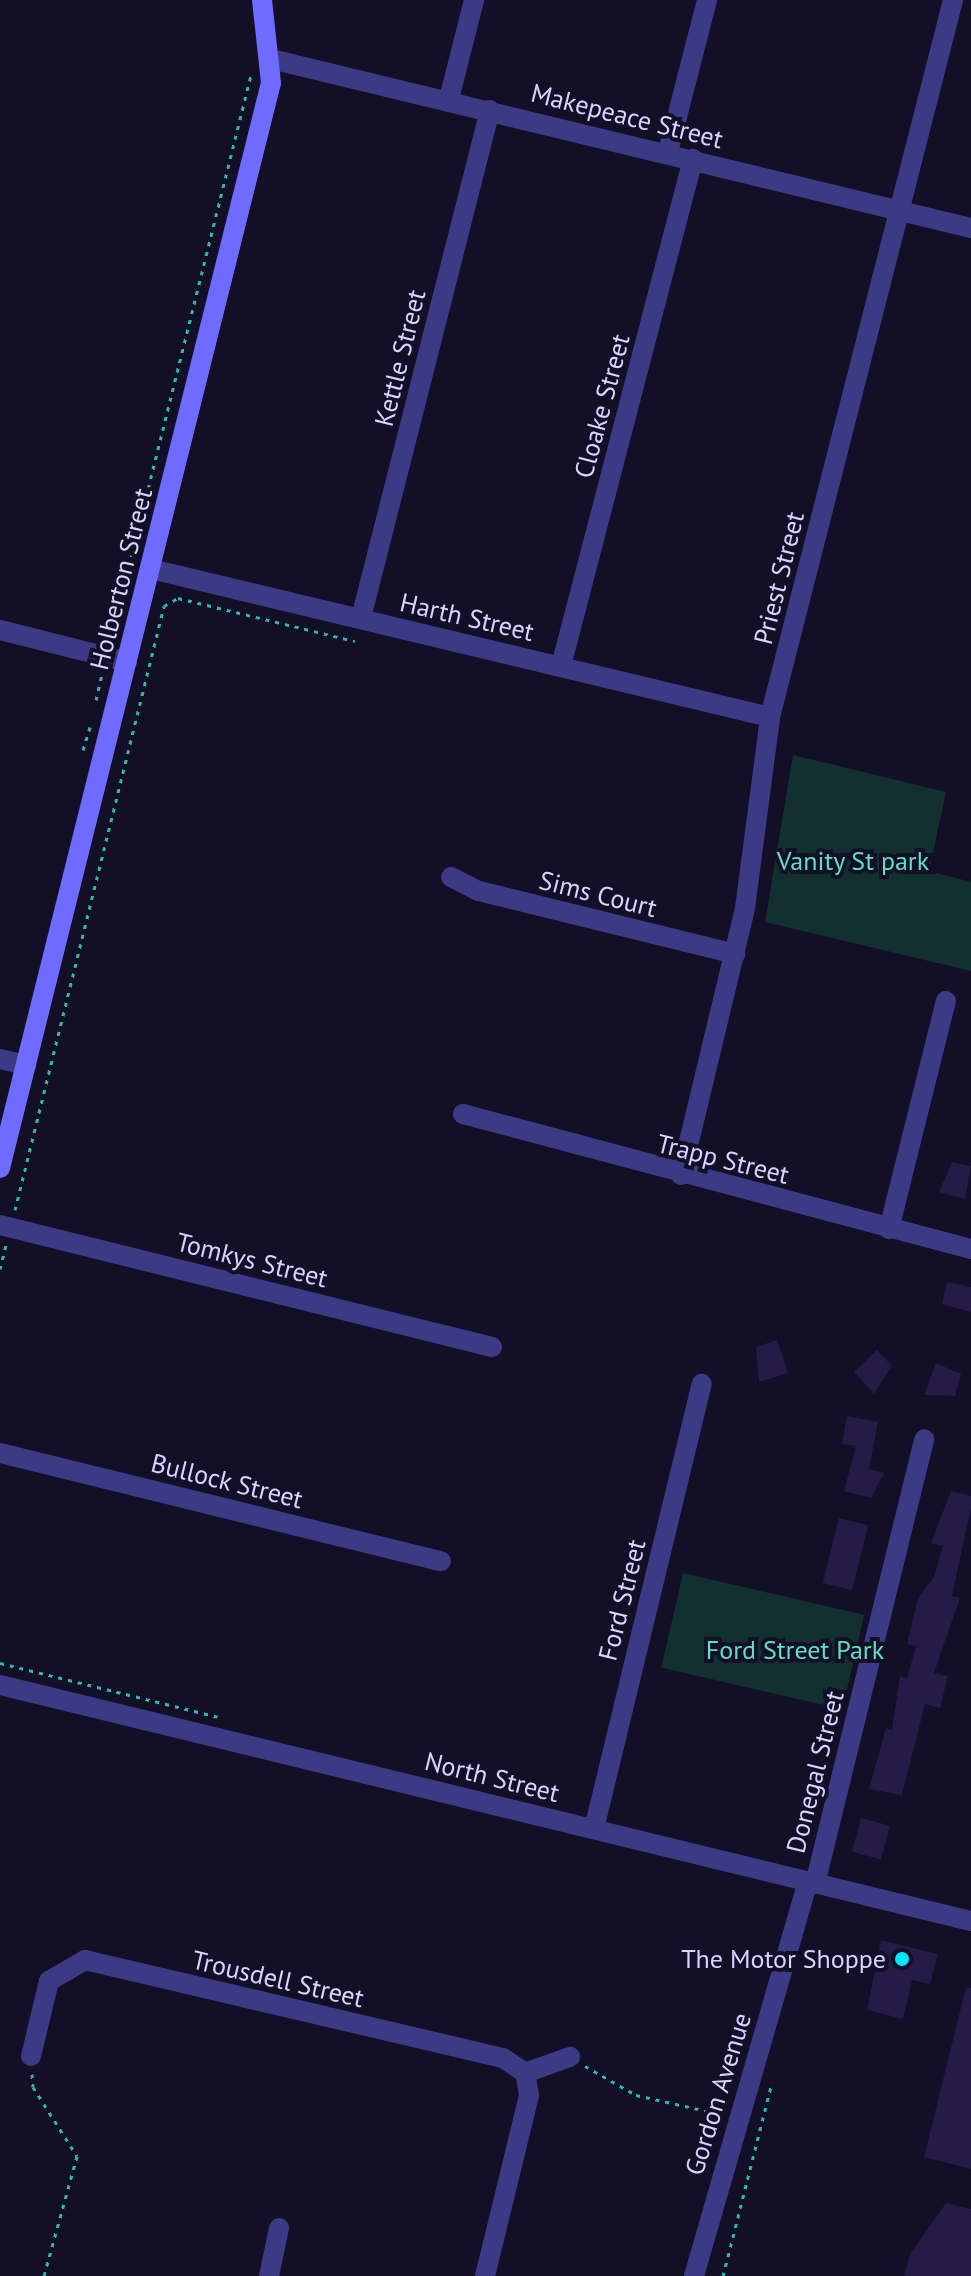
<!DOCTYPE html>
<style>
body{margin:0}
#map{position:relative;width:971px;height:2276px;overflow:hidden;background:#130f26;font-family:"PT Sans",sans-serif}
div>[style]{position:absolute}
[style*='--x']{left:calc(var(--x)*1px);top:calc(var(--y)*1px);width:calc(var(--w)*1px);rotate:calc(var(--a)*1deg)}
.green>*{inset:0;background:#12302f;transform-origin:0 0}
.building>*{inset:0;background:#241b47;transform-origin:0 0}
.path>*{height:3px;margin-top:-1.5px;transform-origin:0;background:repeating-linear-gradient(90deg,#2fb8b0 0 4px,transparent 0 10px)}
.minor>*{height:20px;margin:-10px;padding:0 10px;transform-origin:10px;border-radius:10px;background:#3d3a85}
.tertiary>*{height:20px;margin:-10px;padding:0 10px;transform-origin:10px;border-radius:10px;background:#3d3a85}
.secondary>*{height:20px;margin:-10px;padding:0 10px;transform-origin:10px;border-radius:10px;background:#6f6bff}
.dots>*{width:22px;height:22px;translate:-50% -50%;box-sizing:border-box;border:4px solid #130f26;border-radius:50%}
span{translate:-50% -50%;white-space:nowrap;text-align:center;line-height:1.15;-webkit-text-stroke:8px #130f26;paint-order:stroke}
.street-label{font-size:26px;color:#d9d4ff}
.park-label{font-size:26px;color:#5fe0c0}
.poi-label{font-size:26px;color:#d9d4ff}
.right{translate:-100% -50%;text-align:right}
</style>
<div id="map">
<div class="green">
<i style="clip-path:polygon(793px 755px,946px 792px,929px 871px,971px 882px,971px 971px,765px 922px)"></i>
<i style="left:683px;top:1573px;width:186px;height:97px;rotate:13deg"></i>
</div>
<div class="building">
<i style="clip-path:polygon(952px 1162px,971px 1166px,965px 1199px,939px 1192px)"></i>
<i style="clip-path:polygon(947px 1282px,971px 1287px,971px 1312px,942px 1304px)"></i>
<i style="clip-path:polygon(777px 1340px,788px 1373px,759px 1382px,756px 1347px)"></i>
<i style="clip-path:polygon(877px 1350px,892px 1366px,874px 1394px,854px 1372px)"></i>
<i style="clip-path:polygon(936px 1363px,961px 1374px,955px 1396px,924px 1395px)"></i>
<i style="clip-path:polygon(847px 1416px,878px 1422px,869px 1469px,884px 1473px,871px 1498px,844px 1491px,856px 1446px,842px 1444px)"></i>
<i style="clip-path:polygon(951px 1491px,971px 1496px,971px 1507px,952px 1596px,960px 1598px,934px 1673px,948px 1676px,940px 1708px,925px 1704px,902px 1795px,869px 1789px,886px 1728px,892px 1730px,900px 1676px,907px 1678px,916px 1646px,907px 1644px,918px 1598px,934px 1577px,943px 1546px,931px 1543px)"></i>
<i style="left:839px;top:1518px;width:30px;height:67px;rotate:14deg"></i>
<i style="left:861px;top:1818px;width:30px;height:35px;rotate:15deg"></i>
<i style="clip-path:polygon(881px 1940px,938px 1954px,930px 1984px,912px 1980px,903px 2019px,867px 2010px)"></i>
<i style="clip-path:polygon(966px 1987px,971px 1988px,971px 2169px,924px 2157px)"></i>
<i style="clip-path:polygon(946px 2203px,971px 2209px,971px 2276px,904px 2276px,910px 2254px)"></i>
</div>
<div class="path">
<i style="--x:112;--y:634;--w:576;--a:-76.04"></i>
<i style="--x:96;--y:700;--w:28;--a:-77"></i>
<i style="--x:83;--y:750;--w:28;--a:-73"></i>
<i style="--x:15;--y:1210;--w:622;--a:-76.14"></i>
<i style="--x:164;--y:606;--w:16;--a:-30"></i>
<i style="--x:178;--y:598;--w:182;--a:13.7"></i>
<i style="--x:0;--y:1269;--w:25;--a:-76"></i>
<i style="--x:0;--y:1663;--w:225;--a:13.9"></i>
<i style="--x:585;--y:2066;--w:59;--a:29.6"></i>
<i style="--x:636;--y:2095;--w:86;--a:12.7"></i>
<i style="--x:32;--y:2074;--w:13;--a:86"></i>
<i style="--x:33;--y:2087;--w:82;--a:57.5"></i>
<i style="--x:77;--y:2156;--w:124;--a:105.4"></i>
<i style="--x:723;--y:2276;--w:200;--a:-75.8"></i>
</div>
<div class="minor">
<i style="--x:271;--y:59;--w:720;--a:13.57"></i>
<i style="--x:449;--y:99;--w:102;--a:-75.8"></i>
<i style="--x:668;--y:152;--w:157;--a:-75.6"></i>
<i style="--x:151;--y:569;--w:636;--a:13.45"></i>
<i style="--x:361;--y:618;--w:524;--a:-75.75"></i>
<i style="--x:0;--y:630;--w:131;--a:14.1"></i>
<i style="--x:561;--y:666;--w:524;--a:-75.41"></i>
<i style="--x:451;--y:877;--w:31;--a:27"></i>
<i style="--x:479;--y:891;--w:264;--a:13.8"></i>
<i style="--x:0;--y:1059;--w:27;--a:13"></i>
<i style="--x:463;--y:1114;--w:526;--a:14.88"></i>
<i style="--x:681;--y:1175;--w:275;--a:-76.5"></i>
<i style="--x:745;--y:908;--w:193;--a:-82.5"></i>
<i style="--x:770;--y:717;--w:740;--a:-75.68"></i>
<i style="--x:0;--y:1225;--w:507;--a:13.93"></i>
<i style="--x:889;--y:1229;--w:235;--a:-76"></i>
<i style="--x:0;--y:1453;--w:454;--a:13.8"></i>
<i style="--x:594;--y:1829;--w:458;--a:-76.4"></i>
<i style="--x:815;--y:1884;--w:458;--a:-76.2"></i>
<i style="--x:31;--y:2056;--w:77;--a:-76.5"></i>
<i style="--x:49;--y:1981;--w:42;--a:-30.3"></i>
<i style="--x:85;--y:1960;--w:429;--a:13.2"></i>
<i style="--x:503;--y:2058;--w:27;--a:34"></i>
<i style="--x:525;--y:2073;--w:48;--a:-19.6"></i>
<i style="--x:269;--y:2276;--w:49;--a:-78.2"></i>
<i style="--x:485;--y:2276;--w:186;--a:-76.3"></i>
<i style="--x:529;--y:2095;--w:22;--a:-100"></i>
<i style="--x:694;--y:2276;--w:410;--a:-73.9"></i>
</div>
<div class="tertiary">
<i style="--x:0;--y:1685;--w:999;--a:13.66"></i>
</div>
<div class="secondary">
<i style="--x:0;--y:1168;--w:1118;--a:-75.98"></i>
<i style="--x:271;--y:83;--w:83;--a:-96.2"></i>
</div>
<div class="dots">
<i style="left:902px;top:1959px;background:#00e5ff"></i>
</div>
<div class="street-label">
<span style="left:627px;top:116px;rotate:14deg">Makepeace Street</span>
<span style="left:400px;top:358px;rotate:-76deg">Kettle Street</span>
<span style="left:602px;top:406px;rotate:-75deg">Cloake Street</span>
<span style="left:779px;top:578px;rotate:-76deg">Priest Street</span>
<span style="left:121px;top:579px;rotate:-76deg">Holberton Street</span>
<span style="left:467px;top:617px;rotate:13deg">Harth Street</span>
<span style="left:598px;top:894px;rotate:14deg">Sims Court</span>
<span style="left:723px;top:1159px;rotate:14deg">Trapp Street</span>
<span style="left:252px;top:1260px;rotate:14deg">Tomkys Street</span>
<span style="left:227px;top:1481px;rotate:14deg">Bullock Street</span>
<span style="left:622px;top:1600px;rotate:-76deg">Ford Street</span>
<span style="left:815px;top:1772px;rotate:-76deg">Donegal Street</span>
<span style="left:492px;top:1777px;rotate:14deg">North Street</span>
<span style="left:278px;top:1979px;rotate:13deg">Trousdell Street</span>
<span style="left:718px;top:2094px;rotate:-73deg">Gordon Avenue</span>
</div>
<div class="park-label">
<span style="left:853px;top:861px">Vanity St park</span>
<span style="left:795px;top:1650px">Ford Street Park</span>
</div>
<div class="poi-label">
<span class="right" style="left:886px;top:1959px">The Motor Shoppe</span>
</div>
</div>
